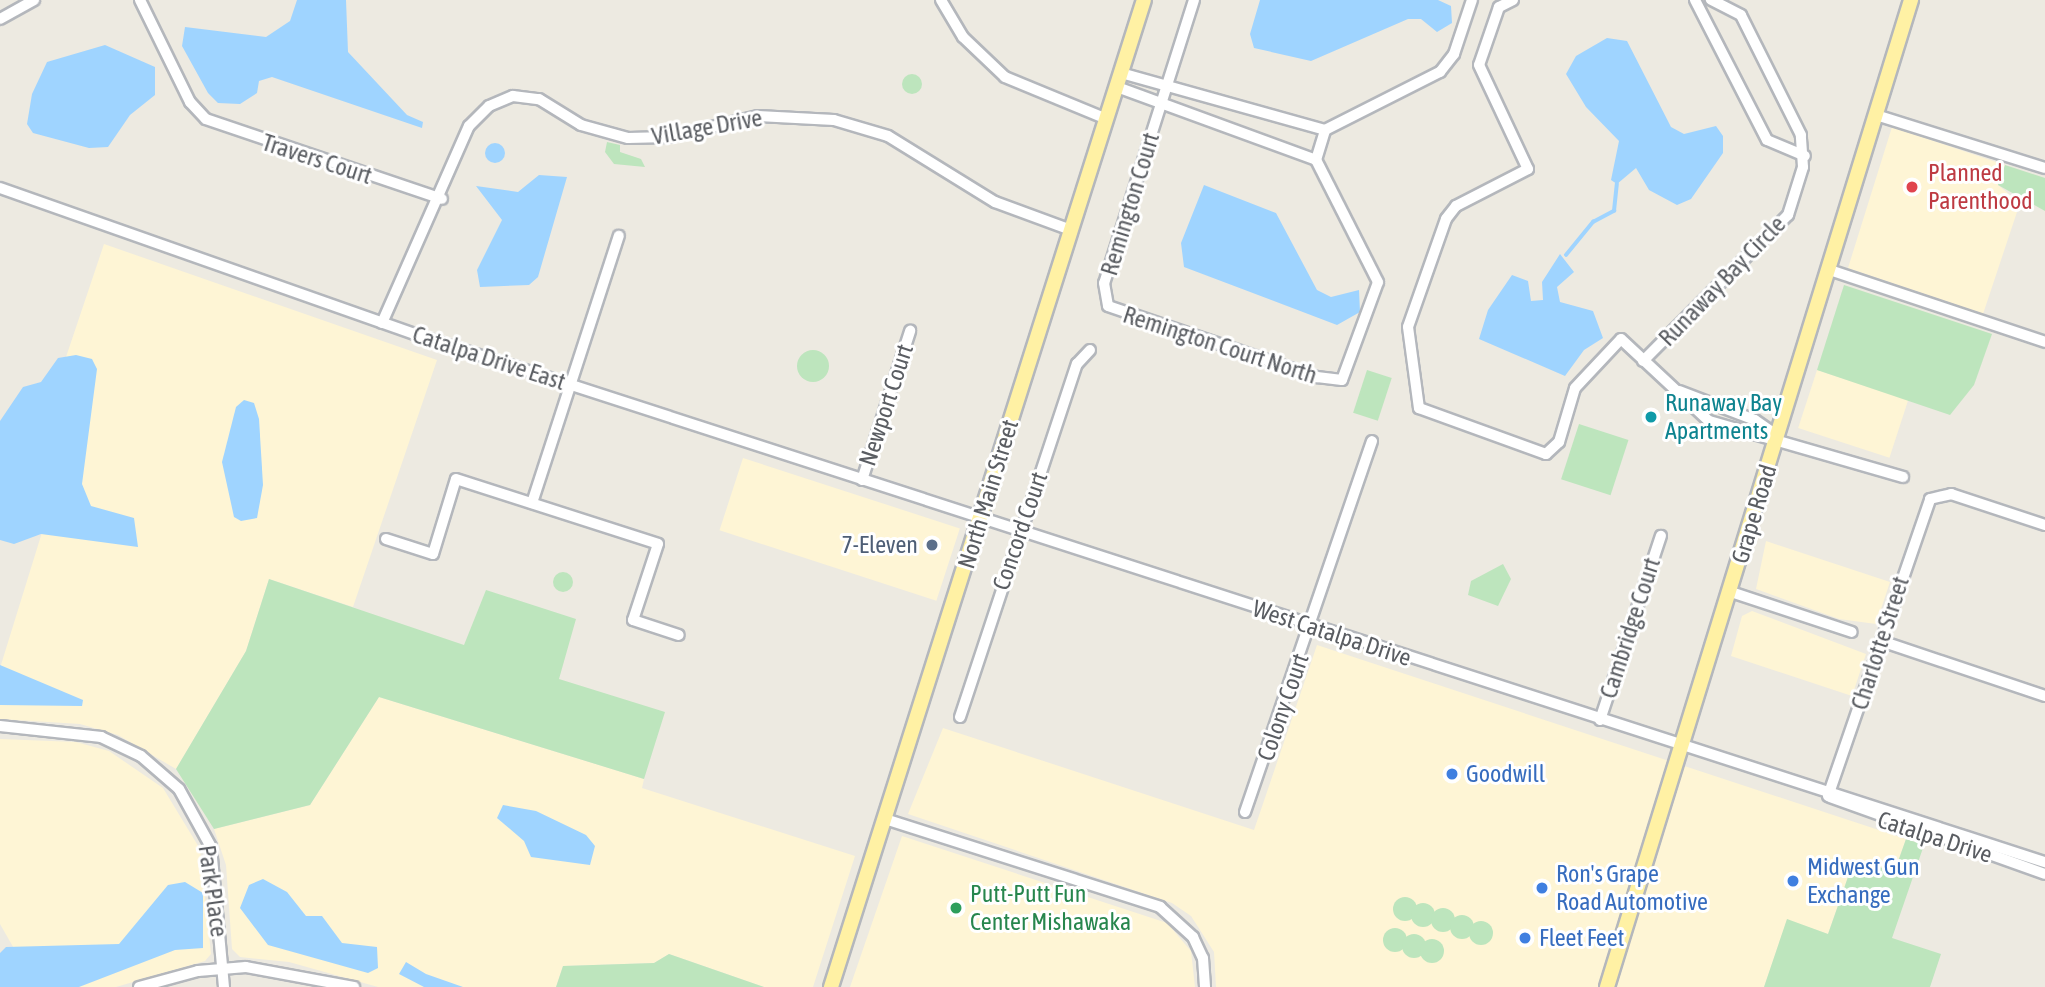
<!DOCTYPE html>
<style>
body{margin:0}
#map{position:relative;width:2045px;height:987px;overflow:hidden;background:#edeae1;font-family:"Asap Condensed",sans-serif}
div>[style]{position:absolute}
[style*='--x']{left:calc(var(--x)*1px);top:calc(var(--y)*1px);width:calc(var(--w)*1px);rotate:calc(var(--a)*1deg)}
.commercial>*{inset:0;background:#fef5d5;transform-origin:0 0}
.green>*{inset:0;background:#bde5bd;transform-origin:0 0}
.round{border-radius:50%}
.water>*{inset:0;background:#9fd4ff}
.stream>*{height:3.5px;margin:-1.75px;padding:0 1.75px;transform-origin:1.75px;border-radius:1.75px;background:#9fd4ff}
.roads{filter:drop-shadow(2px 0 #b4b7bc) drop-shadow(-2px 0 #b4b7bc) drop-shadow(0 2px #b4b7bc) drop-shadow(0 -2px #b4b7bc)}
.minor>*{height:10px;margin:-5px;padding:0 5px;transform-origin:5px;border-radius:5px;background:#fff}
.major>*{height:14px;margin:-7px;padding:0 7px;transform-origin:7px;border-radius:7px;background:#fff1a4}
.dots>*{width:19px;height:19px;translate:-50% -50%;box-sizing:border-box;border:4px solid #fff;border-radius:50%}
span{translate:-50% -50%;white-space:nowrap;text-align:center;line-height:1.15;-webkit-text-stroke:6px #fff;paint-order:stroke}
.street-label{font-size:24px;color:#5a5d62}
.health-label{font-size:24px;color:#be3a42}
.left{translate:0 -50%;text-align:left}
.culture-label{font-size:24px;color:#0d838f}
.service-label{font-size:24px;color:#4e5e75}
.right{translate:-100% -50%;text-align:right}
.shop-label{font-size:24px;color:#366cbe}
.leisure-label{font-size:24px;color:#27864d}
</style>
<div id="map">
<div class="commercial">
<i style="clip-path:polygon(1892px 127px,2005px 165px,1998px 185px,2020px 203px,1983px 314px,1848px 268px)"></i>
<i style="clip-path:polygon(104px 244px,437px 360px,353px 607px,269px 579px,246px 651px,176px 769px,118px 735px,80px 724px,0 719px,0 668px,92px 371px,65px 360px)"></i>
<i style="left:1817px;top:370px;width:96px;height:61px;rotate:18deg"></i>
<i style="left:743px;top:458px;width:228px;height:76px;rotate:18deg"></i>
<i style="clip-path:polygon(1766px 541px,1890px 582px,1876px 624px,1839px 619px,1756px 589px)"></i>
<i style="clip-path:polygon(1752px 611px,1866px 654px,1852px 696px,1731px 656px,1742px 616px)"></i>
<i style="clip-path:polygon(1317px 645px,1906px 839px,1895px 870px,1872px 866px,1848px 877px,1828px 934px,1787px 920px,1764px 987px,1216px 987px,1214px 952px,1191px 916px,1172px 903px,908px 814px,943px 728px,1254px 830px)"></i>
<i style="clip-path:polygon(379px 697px,644px 779px,642px 788px,855px 856px,813px 987px,764px 987px,669px 954px,654px 963px,563px 966px,556px 987px,378px 987px,289px 962px,240px 957px,232px 949px,226px 865px,214px 829px,310px 805px)"></i>
<i style="clip-path:polygon(0 739px,76px 742px,109px 751px,163px 788px,200px 849px,211px 954px,205px 961px,116px 987px,36px 987px,0 924px)"></i>
<i style="clip-path:polygon(902px 836px,1167px 923px,1191px 951px,1195px 987px,850px 987px)"></i>
</div>
<div class="green">
<i class="round" style="left:902px;top:74px;width:20px;height:20px"></i>
<i style="clip-path:polygon(607px 142px,620px 145px,620px 152px,641px 159px,645px 167px,614px 164px,605px 152px)"></i>
<i style="clip-path:polygon(2005px 165px,2045px 178px,2045px 211px,1998px 185px)"></i>
<i style="clip-path:polygon(1844px 285px,1992px 334px,1974px 385px,1950px 415px,1817px 370px)"></i>
<i class="round" style="left:797px;top:350px;width:32px;height:32px"></i>
<i style="left:1367px;top:370px;width:26px;height:45px;rotate:18deg"></i>
<i style="left:1579px;top:424px;width:52px;height:58px;rotate:18deg"></i>
<i style="clip-path:polygon(1503px 564px,1511px 579px,1498px 606px,1468px 595px,1471px 581px)"></i>
<i class="round" style="left:553px;top:572px;width:20px;height:20px"></i>
<i style="clip-path:polygon(269px 579px,464px 645px,486px 590px,576px 619px,559px 679px,665px 712px,644px 779px,379px 697px,310px 805px,214px 829px,176px 769px,246px 651px)"></i>
<i style="clip-path:polygon(1906px 839px,1924px 845px,1892px 938px,1941px 954px,1930px 987px,1764px 987px,1787px 919px,1828px 934px,1848px 877px,1872px 866px,1895px 870px)"></i>
<i class="round" style="left:1393px;top:897px;width:24px;height:24px"></i>
<i class="round" style="left:1411px;top:903px;width:24px;height:24px"></i>
<i class="round" style="left:1431px;top:908px;width:24px;height:24px"></i>
<i class="round" style="left:1450px;top:915px;width:24px;height:24px"></i>
<i class="round" style="left:1469px;top:921px;width:24px;height:24px"></i>
<i class="round" style="left:1383px;top:928px;width:24px;height:24px"></i>
<i class="round" style="left:1402px;top:934px;width:24px;height:24px"></i>
<i class="round" style="left:1420px;top:939px;width:24px;height:24px"></i>
<i style="clip-path:polygon(669px 954px,764px 987px,556px 987px,563px 966px,654px 963px)"></i>
</div>
<div class="water">
<i style="clip-path:polygon(297px 0,346px 0,348px 52px,407px 115px,423px 122px,422px 128px,272px 77px,259px 81px,257px 93px,240px 104px,218px 103px,208px 93px,182px 46px,185px 27px,266px 37px,290px 21px)"></i>
<i style="clip-path:polygon(1260px 0,1438px 0,1451px 6px,1452px 23px,1437px 32px,1421px 19px,1408px 19px,1311px 61px,1254px 48px,1250px 34px)"></i>
<i style="clip-path:polygon(1607px 38px,1627px 41px,1671px 127px,1684px 134px,1716px 126px,1723px 136px,1723px 153px,1691px 199px,1677px 205px,1649px 190px,1636px 168px,1617px 184px,1611px 180px,1619px 141px,1586px 107px,1566px 74px,1576px 56px)"></i>
<i style="clip-path:polygon(105px 45px,155px 67px,155px 95px,130px 115px,108px 147px,89px 148px,33px 133px,27px 124px,32px 94px,47px 62px)"></i>
<i class="round" style="left:485px;top:143px;width:20px;height:20px"></i>
<i style="clip-path:polygon(539px 175px,567px 177px,538px 277px,529px 285px,480px 287px,477px 270px,502px 220px,476px 186px,518px 192px)"></i>
<i style="clip-path:polygon(1204px 185px,1276px 213px,1317px 290px,1331px 297px,1359px 290px,1360px 312px,1337px 325px,1184px 267px,1181px 243px)"></i>
<i style="clip-path:polygon(1560px 254px,1574px 272px,1557px 287px,1560px 302px,1593px 311px,1603px 338px,1584px 350px,1565px 376px,1479px 339px,1488px 310px,1512px 275px,1528px 281px,1531px 301px,1543px 300px,1542px 282px)"></i>
<i style="clip-path:polygon(76px 355px,92px 359px,97px 369px,82px 484px,91px 506px,134px 518px,138px 547px,41px 534px,14px 544px,0 540px,0 421px,23px 387px,41px 382px,58px 358px)"></i>
<i style="clip-path:polygon(244px 400px,254px 403px,259px 419px,263px 485px,257px 518px,241px 521px,234px 517px,222px 462px,236px 407px)"></i>
<i style="clip-path:polygon(0 665px,83px 700px,82px 706px,0 705px)"></i>
<i style="clip-path:polygon(503px 805px,536px 811px,586px 835px,595px 846px,590px 865px,531px 857px,524px 841px,497px 818px)"></i>
<i style="clip-path:polygon(263px 879px,287px 892px,306px 916px,322px 916px,342px 943px,377px 947px,378px 968px,368px 973px,268px 945px,240px 908px,249px 885px)"></i>
<i style="clip-path:polygon(185px 882px,203px 893px,203px 948px,175px 950px,79px 987px,0 987px,0 953px,6px 947px,119px 944px,168px 885px)"></i>
<i style="clip-path:polygon(406px 962px,426px 974px,463px 987px,424px 987px,399px 974px)"></i>
</div>
<div class="stream">
<i style="--x:1566;--y:255;--w:43;--a:-50.7"></i>
<i style="--x:1593;--y:222;--w:24;--a:-28"></i>
<i style="--x:1614;--y:211;--w:27;--a:-84"></i>
</div>
<div class="roads">
<div class="minor">
<i style="--x:140;--y:0;--w:114;--a:63.9"></i>
<i style="--x:190;--y:102;--w:23;--a:47"></i>
<i style="--x:206;--y:119;--w:249;--a:18.7"></i>
<i style="--x:941;--y:0;--w:43;--a:59.3"></i>
<i style="--x:963;--y:37;--w:58;--a:43.6"></i>
<i style="--x:1005;--y:77;--w:110;--a:22.4"></i>
<i style="--x:1194;--y:0;--w:297;--a:107.6"></i>
<i style="--x:1104;--y:283;--w:23;--a:80"></i>
<i style="--x:1108;--y:306;--w:221;--a:18.8"></i>
<i style="--x:1317;--y:377;--w:25;--a:7"></i>
<i style="--x:1342;--y:380;--w:104;--a:-69.8"></i>
<i style="--x:1378;--y:282;--w:137;--a:-116.9"></i>
<i style="--x:1513;--y:0;--w:16;--a:153"></i>
<i style="--x:1499;--y:7;--w:61;--a:109"></i>
<i style="--x:1479;--y:65;--w:115;--a:64.8"></i>
<i style="--x:1528;--y:169;--w:81;--a:152.8"></i>
<i style="--x:1456;--y:206;--w:16;--a:128"></i>
<i style="--x:1446;--y:219;--w:114;--a:109.4"></i>
<i style="--x:1408;--y:327;--w:82;--a:82.3"></i>
<i style="--x:1419;--y:408;--w:135;--a:19.9"></i>
<i style="--x:1546;--y:454;--w:18;--a:-43"></i>
<i style="--x:1559;--y:442;--w:56;--a:-73.5"></i>
<i style="--x:1575;--y:388;--w:67;--a:-46.8"></i>
<i style="--x:1621;--y:339;--w:120;--a:43"></i>
<i style="--x:1709;--y:421;--w:202;--a:16.1"></i>
<i style="--x:1695;--y:0;--w:157;--a:62.8"></i>
<i style="--x:1767;--y:140;--w:41;--a:22.8"></i>
<i style="--x:0;--y:19;--w:39;--a:-29"></i>
<i style="--x:1121;--y:73;--w:212;--a:15.6"></i>
<i style="--x:1117;--y:87;--w:212;--a:20.1"></i>
<i style="--x:1876;--y:115;--w:177;--a:17.4"></i>
<i style="--x:1325;--y:130;--w:129;--a:-26.8"></i>
<i style="--x:1440;--y:72;--w:23;--a:-52"></i>
<i style="--x:1454;--y:54;--w:57;--a:-71.6"></i>
<i style="--x:1316;--y:160;--w:31;--a:-73"></i>
<i style="--x:0;--y:188;--w:448;--a:19.4"></i>
<i style="--x:423;--y:337;--w:1705;--a:17.94"></i>
<i style="--x:1830;--y:270;--w:227;--a:18.5"></i>
<i style="--x:382;--y:323;--w:215;--a:-66.2"></i>
<i style="--x:469;--y:126;--w:28;--a:-45"></i>
<i style="--x:489;--y:106;--w:26;--a:-23"></i>
<i style="--x:513;--y:96;--w:26;--a:7"></i>
<i style="--x:539;--y:99;--w:49;--a:31.8"></i>
<i style="--x:581;--y:125;--w:49;--a:15.5"></i>
<i style="--x:628;--y:138;--w:40;--a:-1.4"></i>
<i style="--x:668;--y:137;--w:92;--a:-13.1"></i>
<i style="--x:758;--y:116;--w:76;--a:3"></i>
<i style="--x:834;--y:120;--w:56;--a:16.5"></i>
<i style="--x:888;--y:136;--w:126;--a:31.7"></i>
<i style="--x:995;--y:202;--w:81;--a:20.2"></i>
<i style="--x:1643;--y:361;--w:206;--a:-45.2"></i>
<i style="--x:1788;--y:215;--w:50;--a:-72.6"></i>
<i style="--x:1803;--y:167;--w:32;--a:-94"></i>
<i style="--x:1801;--y:135;--w:134;--a:-116.6"></i>
<i style="--x:1741;--y:15;--w:34;--a:-153"></i>
<i style="--x:1679;--y:391;--w:81;--a:20.9"></i>
<i style="--x:1755;--y:420;--w:28;--a:35"></i>
<i style="--x:862;--y:480;--w:157;--a:-72.1"></i>
<i style="--x:532;--y:503;--w:281;--a:-72"></i>
<i style="--x:386;--y:539;--w:49;--a:17.7"></i>
<i style="--x:433;--y:554;--w:78;--a:-73"></i>
<i style="--x:456;--y:479;--w:212;--a:17.8"></i>
<i style="--x:658;--y:544;--w:80;--a:108.2"></i>
<i style="--x:633;--y:620;--w:48;--a:18.1"></i>
<i style="--x:1731;--y:592;--w:127;--a:18.3"></i>
<i style="--x:1881;--y:641;--w:173;--a:18.5"></i>
<i style="--x:960;--y:717;--w:372;--a:-71.7"></i>
<i style="--x:1077;--y:364;--w:19;--a:-47"></i>
<i style="--x:1600;--y:720;--w:194;--a:-71.7"></i>
<i style="--x:0;--y:726;--w:102;--a:6.2"></i>
<i style="--x:101;--y:737;--w:44;--a:25.4"></i>
<i style="--x:141;--y:756;--w:50;--a:41"></i>
<i style="--x:179;--y:789;--w:66;--a:61.1"></i>
<i style="--x:211;--y:847;--w:141;--a:84.7"></i>
<i style="--x:1828;--y:796;--w:314;--a:-71"></i>
<i style="--x:1930;--y:499;--w:22;--a:-13"></i>
<i style="--x:1951;--y:494;--w:99;--a:18.3"></i>
<i style="--x:1830;--y:797;--w:228;--a:19.7"></i>
<i style="--x:1245;--y:812;--w:392;--a:-71.1"></i>
<i style="--x:885;--y:819;--w:289;--a:17.7"></i>
<i style="--x:1160;--y:907;--w:45;--a:42.3"></i>
<i style="--x:1193;--y:937;--w:23;--a:65"></i>
<i style="--x:1203;--y:958;--w:29;--a:86"></i>
<i style="--x:139;--y:987;--w:61;--a:-15.2"></i>
<i style="--x:198;--y:971;--w:48;--a:-4.8"></i>
<i style="--x:246;--y:967;--w:110;--a:10.5"></i>
</div>
<div class="major">
<i style="--x:831;--y:987;--w:1035;--a:-72.41"></i>
<i style="--x:1607;--y:987;--w:1033;--a:-72.88"></i>
</div>
</div>
<div class="dots">
<i style="left:1912px;top:187px;background:#e0444e"></i>
<i style="left:1651px;top:417px;background:#0f9aa8"></i>
<i style="left:932px;top:545px;background:#5c6f8a"></i>
<i style="left:1452px;top:774px;background:#3f7fe0"></i>
<i style="left:1793px;top:881px;background:#3f7fe0"></i>
<i style="left:1542px;top:888px;background:#3f7fe0"></i>
<i style="left:956px;top:908px;background:#2e9e5b"></i>
<i style="left:1525px;top:938px;background:#3f7fe0"></i>
</div>
<div class="street-label">
<span style="left:707px;top:127px;rotate:-10deg">Village Drive</span>
<span style="left:317px;top:159px;rotate:18deg">Travers Court</span>
<span style="left:1130px;top:204px;rotate:-73deg">Remington Court</span>
<span style="left:1722px;top:281px;rotate:-46deg">Runaway Bay Circle</span>
<span style="left:1220px;top:345px;rotate:18deg">Remington Court North</span>
<span style="left:489px;top:358px;rotate:18deg">Catalpa Drive East</span>
<span style="left:886px;top:405px;rotate:-72deg">Newport Court</span>
<span style="left:988px;top:494px;rotate:-73deg">North Main Street</span>
<span style="left:1754px;top:514px;rotate:-73deg">Grape Road</span>
<span style="left:1020px;top:531px;rotate:-71deg">Concord Court</span>
<span style="left:1630px;top:628px;rotate:-72deg">Cambridge Court</span>
<span style="left:1332px;top:633px;rotate:18deg">West Catalpa Drive</span>
<span style="left:1880px;top:643px;rotate:-72deg">Charlotte Street</span>
<span style="left:1283px;top:707px;rotate:-71deg">Colony Court</span>
<span style="left:1935px;top:837px;rotate:18deg">Catalpa Drive</span>
<span style="left:213px;top:891px;rotate:82deg">Park Place</span>
</div>
<div class="health-label">
<span class="left" style="left:1928px;top:187px">Planned<br>Parenthood</span>
</div>
<div class="culture-label">
<span class="left" style="left:1665px;top:417px">Runaway Bay<br>Apartments</span>
</div>
<div class="service-label">
<span class="right" style="left:918px;top:545px">7-Eleven</span>
</div>
<div class="shop-label">
<span class="left" style="left:1466px;top:774px">Goodwill</span>
<span class="left" style="left:1807px;top:881px">Midwest Gun<br>Exchange</span>
<span class="left" style="left:1556px;top:888px">Ron's Grape<br>Road Automotive</span>
<span class="left" style="left:1539px;top:938px">Fleet Feet</span>
</div>
<div class="leisure-label">
<span class="left" style="left:970px;top:908px">Putt-Putt Fun<br>Center Mishawaka</span>
</div>
</div>
